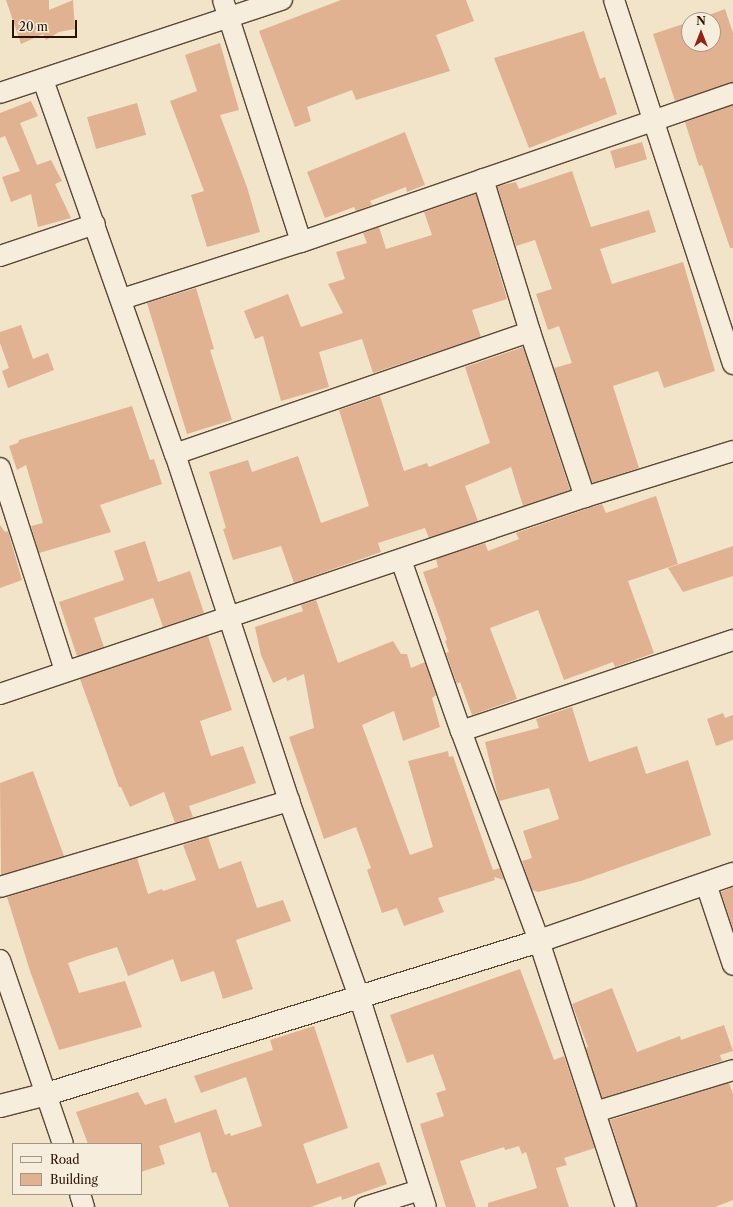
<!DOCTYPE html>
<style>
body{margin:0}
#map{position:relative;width:733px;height:1207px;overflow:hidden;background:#f1e4c9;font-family:"Libre Caslon Text",serif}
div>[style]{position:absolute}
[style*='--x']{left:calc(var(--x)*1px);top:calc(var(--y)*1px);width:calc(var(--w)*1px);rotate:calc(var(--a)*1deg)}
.building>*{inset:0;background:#e1b291;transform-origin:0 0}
.roads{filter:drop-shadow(1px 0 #5c4634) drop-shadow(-1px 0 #5c4634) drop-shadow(0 1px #5c4634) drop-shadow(0 -1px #5c4634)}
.minor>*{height:20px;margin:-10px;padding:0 10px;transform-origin:10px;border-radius:10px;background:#f6eddc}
.tertiary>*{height:22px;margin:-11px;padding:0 11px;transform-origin:11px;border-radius:11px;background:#f6eddc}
span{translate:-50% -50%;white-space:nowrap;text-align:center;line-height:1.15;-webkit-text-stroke:4px #f6eddc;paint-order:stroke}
.legend{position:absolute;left:12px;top:1143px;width:130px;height:52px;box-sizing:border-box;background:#f6eddc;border:1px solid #a59585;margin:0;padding:5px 7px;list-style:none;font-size:12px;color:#2b1102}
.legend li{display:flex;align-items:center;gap:8px;height:20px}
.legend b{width:20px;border:1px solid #a59585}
.north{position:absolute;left:681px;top:12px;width:40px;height:40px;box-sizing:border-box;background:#f6eddc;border:1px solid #a59585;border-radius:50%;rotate:0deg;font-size:11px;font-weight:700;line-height:16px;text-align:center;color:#2b1102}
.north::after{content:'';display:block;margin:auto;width:14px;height:18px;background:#8f2418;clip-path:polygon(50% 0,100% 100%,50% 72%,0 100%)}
.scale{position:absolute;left:12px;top:20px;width:65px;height:18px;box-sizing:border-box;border:2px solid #2b1102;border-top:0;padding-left:5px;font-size:12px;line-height:14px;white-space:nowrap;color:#2b1102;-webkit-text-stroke:3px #f6eddc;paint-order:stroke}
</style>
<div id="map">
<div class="building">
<i style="clip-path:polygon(6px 0,49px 0,49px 10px,73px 0,75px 29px,59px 32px,46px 40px,43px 34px,21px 44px)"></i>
<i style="clip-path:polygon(341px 0,466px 0,474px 21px,436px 35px,450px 71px,356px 100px,352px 90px,307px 107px,311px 121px,295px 127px,259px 31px)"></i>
<i style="clip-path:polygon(725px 9px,733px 33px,733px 82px,675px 101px,653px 34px,689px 22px,689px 44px,713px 44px,713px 20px,695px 20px)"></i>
<i style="clip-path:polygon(584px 31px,600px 79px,605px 77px,617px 114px,529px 148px,494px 58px)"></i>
<i style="clip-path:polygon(220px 43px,239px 110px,220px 115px,247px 187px,260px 232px,207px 247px,191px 195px,204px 191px,170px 101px,197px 91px,185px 55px)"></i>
<i style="clip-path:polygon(31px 101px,38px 116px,20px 123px,37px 165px,51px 160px,62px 181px,55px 184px,71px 218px,38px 227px,31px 194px,11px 202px,2px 177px,20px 171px,5px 136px,0 138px,0 113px)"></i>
<i style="left:137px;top:103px;width:33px;height:52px;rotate:74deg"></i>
<i style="clip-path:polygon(733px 105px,733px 248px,730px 248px,702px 165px,699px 166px,685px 122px)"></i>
<i style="clip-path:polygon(405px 132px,425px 185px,407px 192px,406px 187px,370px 201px,372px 205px,356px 211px,354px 207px,325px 218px,307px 172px)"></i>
<i style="left:642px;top:142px;width:18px;height:33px;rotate:74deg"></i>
<i style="clip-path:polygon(572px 171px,591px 227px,649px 210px,656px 232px,600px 249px,612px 284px,683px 262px,715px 371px,664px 388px,658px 371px,613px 386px,639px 468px,592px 483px,554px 368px,572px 363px,559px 326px,548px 330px,536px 294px,552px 289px,535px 240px,516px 246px,497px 186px,516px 182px,519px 189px)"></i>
<i style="clip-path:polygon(476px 194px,507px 299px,472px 310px,481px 337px,373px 373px,362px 339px,319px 352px,329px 387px,281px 401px,263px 336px,255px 339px,244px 311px,288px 294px,301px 327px,343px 313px,328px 284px,345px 279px,336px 252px,367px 243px,363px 233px,379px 227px,386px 249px,432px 235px,424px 212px)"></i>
<i style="clip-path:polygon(196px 288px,214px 349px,210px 350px,232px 420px,187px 434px,147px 303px)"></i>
<i style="clip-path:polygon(21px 325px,33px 359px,48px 353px,54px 370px,8px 388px,2px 371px,9px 368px,0 343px,0 332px)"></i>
<i style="clip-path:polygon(523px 347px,570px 490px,523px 506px,511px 467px,465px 486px,478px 521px,429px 538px,425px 528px,378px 543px,381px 552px,294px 583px,281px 546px,233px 560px,223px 529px,226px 528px,209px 472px,248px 460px,252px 472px,298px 456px,321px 523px,369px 506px,339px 410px,380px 396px,404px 471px,427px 463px,429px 467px,490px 443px,465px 367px)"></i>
<i style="clip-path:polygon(132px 406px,150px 460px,154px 459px,162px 484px,100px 505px,111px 532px,39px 553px,31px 526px,43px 523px,26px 465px,17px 470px,9px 446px,18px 443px,19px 440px)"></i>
<i style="clip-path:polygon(656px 496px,678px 564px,628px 581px,654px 653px,615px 667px,613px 662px,564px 680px,538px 610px,490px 628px,517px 699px,472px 715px,460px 682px,457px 684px,446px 653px,449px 652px,445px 641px,447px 640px,423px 572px,438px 567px,436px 559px,485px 543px,488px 551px,519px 539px,516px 533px,589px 508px,602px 504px,606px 513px)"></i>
<i style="clip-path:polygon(0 525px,5px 532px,8px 531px,22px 580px,0 588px)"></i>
<i style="clip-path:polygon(145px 541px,158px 582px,190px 571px,204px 613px,163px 627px,153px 598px,94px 618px,104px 647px,77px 656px,59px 602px,124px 580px,114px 551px)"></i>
<i style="clip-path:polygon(733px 546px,733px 576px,683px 592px,668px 568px)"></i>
<i style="clip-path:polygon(316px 600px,338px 663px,393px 641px,401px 654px,407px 654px,411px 668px,425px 662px,436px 695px,432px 698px,440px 727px,403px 741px,394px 711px,362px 725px,410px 855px,433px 847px,408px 761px,448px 751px,449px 757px,453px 756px,493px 870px,500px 868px,504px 880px,494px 877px,495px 880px,438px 898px,444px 912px,404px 926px,397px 908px,382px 913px,367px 870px,371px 868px,356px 827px,324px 839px,289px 737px,314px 728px,304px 674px,287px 681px,286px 677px,273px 683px,261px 655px,255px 627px,303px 611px,301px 605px)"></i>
<i style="clip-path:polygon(208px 636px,232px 710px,200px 721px,211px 756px,243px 746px,256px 783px,189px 806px,193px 817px,175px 823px,164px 792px,130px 807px,121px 787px,119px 787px,80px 679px)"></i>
<i style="clip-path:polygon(572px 707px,589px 762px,637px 746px,646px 774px,688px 760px,711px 835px,581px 881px,538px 892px,532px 890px,522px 861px,532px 858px,523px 831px,559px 819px,549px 788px,499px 801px,485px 742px,539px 728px,536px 719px)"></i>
<i style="clip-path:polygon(723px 713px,725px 718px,733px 715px,733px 740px,716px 746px,707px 719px)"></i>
<i style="clip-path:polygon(33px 771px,64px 856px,1px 875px,0 783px)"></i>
<i style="clip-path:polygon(208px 837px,219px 869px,241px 861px,257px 908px,283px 900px,291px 921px,236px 940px,253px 989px,223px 999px,214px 971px,181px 982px,173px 959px,128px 976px,117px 947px,88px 956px,68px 963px,79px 993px,125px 981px,142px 1027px,59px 1050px,30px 971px,7px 897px,137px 858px,148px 894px,162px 889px,163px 891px,196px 880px,183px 845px)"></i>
<i style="clip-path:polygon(733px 887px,733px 929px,721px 892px)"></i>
<i style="clip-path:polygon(520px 969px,554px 1060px,564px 1056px,595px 1148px,564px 1158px,567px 1165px,556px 1168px,569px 1207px,488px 1207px,488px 1203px,537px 1188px,526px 1152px,522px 1154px,519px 1146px,505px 1150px,504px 1147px,460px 1161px,476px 1207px,446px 1207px,420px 1124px,444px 1116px,436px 1093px,446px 1090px,433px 1054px,407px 1063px,390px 1015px)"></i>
<i style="clip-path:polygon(612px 988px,637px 1052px,680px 1036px,681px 1040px,724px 1025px,733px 1051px,720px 1055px,722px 1061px,602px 1098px,586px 1048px,588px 1047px,572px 1004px)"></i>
<i style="clip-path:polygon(314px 1026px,348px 1128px,303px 1144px,317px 1184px,379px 1162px,387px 1184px,342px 1200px,341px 1196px,311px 1207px,229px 1207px,216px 1172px,212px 1173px,200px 1132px,159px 1146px,165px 1164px,141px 1172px,141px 1144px,88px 1144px,76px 1112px,138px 1092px,145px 1105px,166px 1098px,175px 1123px,216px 1109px,225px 1135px,230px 1133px,231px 1136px,262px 1126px,246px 1077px,201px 1093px,194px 1076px,273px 1050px,270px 1040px)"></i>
<i style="clip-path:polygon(729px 1083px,733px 1094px,733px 1200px,715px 1207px,637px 1207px,610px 1120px)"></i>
</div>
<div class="roads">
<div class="minor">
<i style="--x:223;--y:0;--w:254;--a:72.1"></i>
<i style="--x:614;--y:0;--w:383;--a:71.9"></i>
<i style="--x:43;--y:80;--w:397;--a:70.6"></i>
<i style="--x:175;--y:454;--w:365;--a:71.8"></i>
<i style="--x:289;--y:801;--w:207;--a:70.3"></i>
<i style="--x:359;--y:996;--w:221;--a:72.4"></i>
<i style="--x:0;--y:93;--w:297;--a:-18.3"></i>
<i style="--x:483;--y:179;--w:160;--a:72.9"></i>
<i style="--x:530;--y:332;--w:174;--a:71.6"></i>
<i style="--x:0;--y:256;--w:100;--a:-18.6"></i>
<i style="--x:122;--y:299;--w:188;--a:-17.7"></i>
<i style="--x:301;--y:242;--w:457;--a:-19"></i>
<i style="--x:175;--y:454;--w:375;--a:-19"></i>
<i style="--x:0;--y:468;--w:213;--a:72.2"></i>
<i style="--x:401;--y:560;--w:181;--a:70.7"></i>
<i style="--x:461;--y:731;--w:224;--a:69.6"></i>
<i style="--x:539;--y:941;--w:280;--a:71.9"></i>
<i style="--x:0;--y:694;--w:617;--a:-18.61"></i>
<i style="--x:585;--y:497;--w:155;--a:-17.3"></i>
<i style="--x:461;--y:731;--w:287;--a:-18.5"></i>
<i style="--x:706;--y:884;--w:85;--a:71.6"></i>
<i style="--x:0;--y:887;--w:302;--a:-16.6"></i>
<i style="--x:0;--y:960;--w:194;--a:71.1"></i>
<i style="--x:595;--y:1112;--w:144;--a:-16.9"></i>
<i style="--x:80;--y:1194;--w:14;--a:73"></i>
<i style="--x:365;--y:1207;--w:58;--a:-17.2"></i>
</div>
<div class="tertiary">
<i style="--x:0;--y:1106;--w:49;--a:-14.3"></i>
<i style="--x:47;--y:1094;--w:515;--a:-17.27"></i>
<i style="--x:539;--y:941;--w:205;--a:-19.1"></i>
</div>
</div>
<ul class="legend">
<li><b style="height:5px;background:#f6eddc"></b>Road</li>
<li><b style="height:11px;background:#e1b291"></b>Building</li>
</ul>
<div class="north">N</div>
<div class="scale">20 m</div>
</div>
